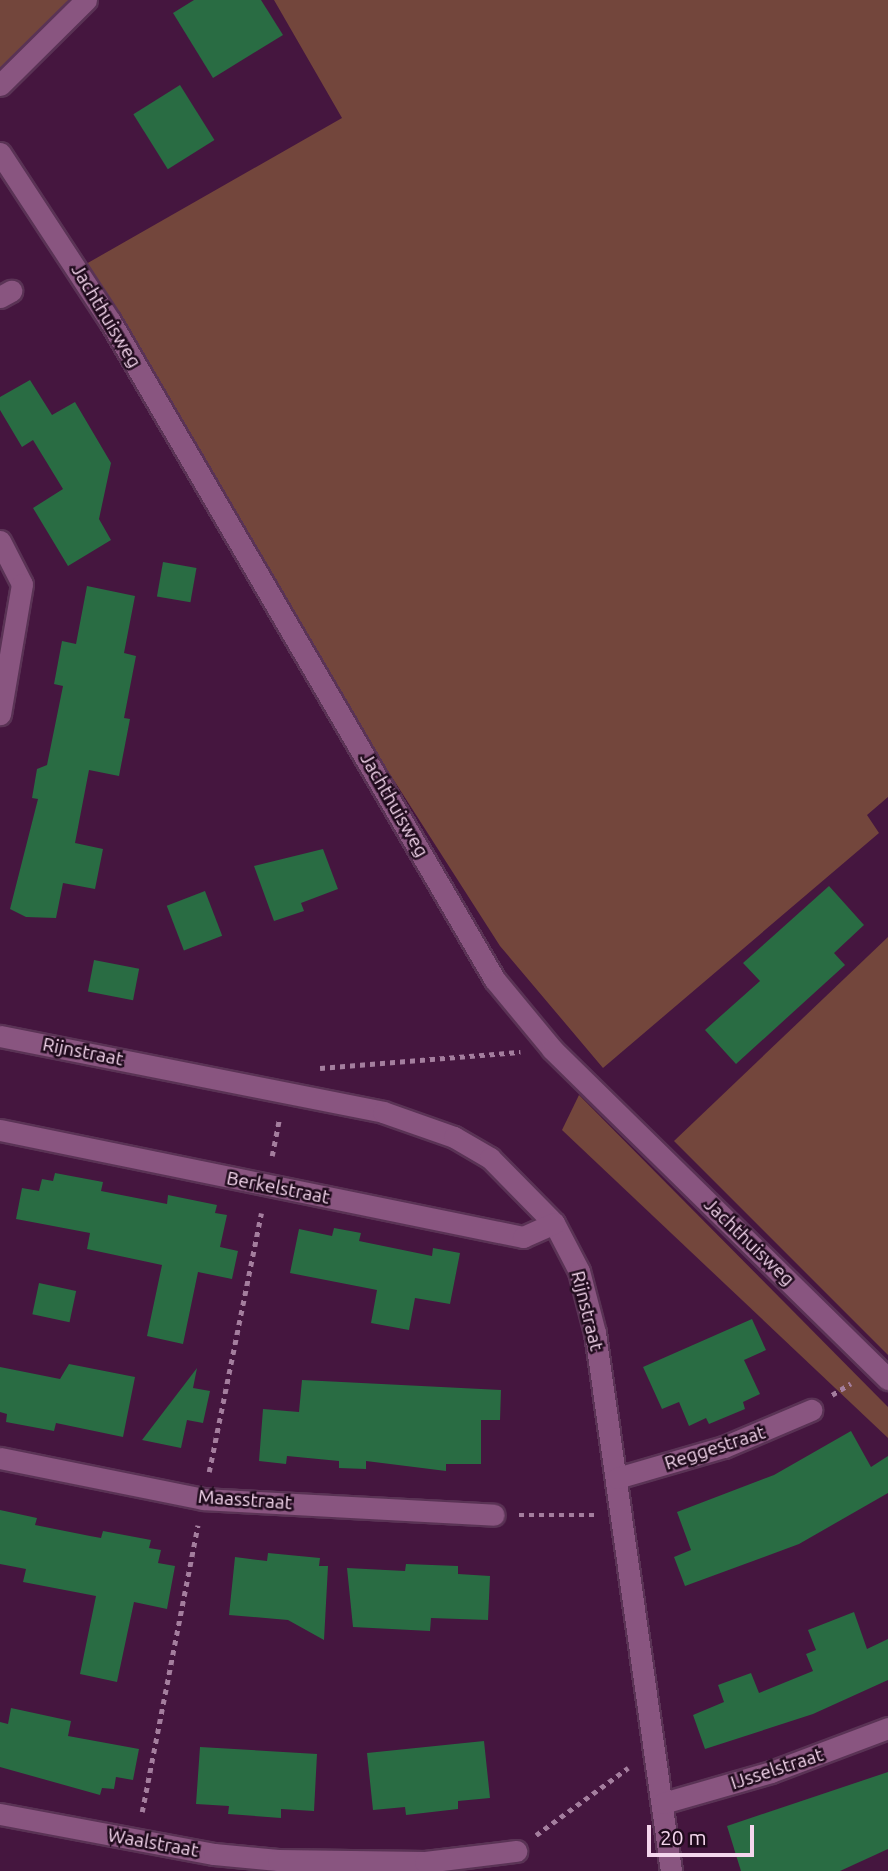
<!DOCTYPE html>
<style>
body{margin:0}
#map{position:relative;width:888px;height:1871px;overflow:hidden;background:#45163f;font-family:Ubuntu,sans-serif}
div>[style]{position:absolute}
[style*='--x']{left:calc(var(--x)*1px);top:calc(var(--y)*1px);width:calc(var(--w)*1px);rotate:calc(var(--a)*1deg)}
.green>*{inset:0;background:#73463c}
.building>*{inset:0;background:#296c43;transform-origin:0 0}
.path>*{height:4.5px;margin-top:-2.25px;transform-origin:0;background:repeating-linear-gradient(90deg,#a47e9e 0 5px,transparent 0 10px)}
.roads{filter:drop-shadow(2px 0 #5a3355) drop-shadow(-2px 0 #5a3355) drop-shadow(0 2px #5a3355) drop-shadow(0 -2px #5a3355)}
.street>*{height:21px;margin:-10.5px;padding:0 10.5px;transform-origin:10.5px;border-radius:10.5px;background:#895580}
span{translate:-50% -50%;white-space:nowrap;text-align:center;line-height:1.15;-webkit-text-stroke:5px #200b1d;paint-order:stroke}
.street-label{font-size:19px;color:#f4d6ed}
.scale{position:absolute;left:647px;top:1825px;width:107px;height:32px;box-sizing:border-box;border:4px solid #f4d6ed;border-top:0;padding-left:9px;font-size:21px;line-height:24px;white-space:nowrap;color:#f4d6ed;-webkit-text-stroke:5px #200b1d;paint-order:stroke}
</style>
<div id="map">
<div class="green">
<i style="clip-path:polygon(0 0,70px 0,0 68px)"></i>
<i style="clip-path:polygon(274px 0,888px 0,888px 797px,867px 815px,879px 833px,603px 1068px,500px 946px,386px 768px,86px 264px,342px 118px)"></i>
<i style="clip-path:polygon(888px 937px,888px 1355px,674px 1141px)"></i>
<i style="clip-path:polygon(579px 1095px,888px 1407px,888px 1438px,562px 1130px)"></i>
</div>
<div class="building">
<i style="clip-path:polygon(194px 0,261px 0,283px 35px,213px 78px,173px 13px)"></i>
<i style="left:180px;top:85px;width:65px;height:55px;rotate:58deg"></i>
<i style="clip-path:polygon(30px 380px,52px 415px,75px 402px,111px 463px,99px 519px,111px 540px,68px 566px,33px 508px,63px 489px,33px 440px,22px 447px,0 410px,0 397px)"></i>
<i style="left:163px;top:562px;width:34px;height:35px;rotate:10deg"></i>
<i style="clip-path:polygon(87px 586px,135px 596px,124px 653px,136px 656px,124px 718px,130px 719px,119px 776px,89px 770px,75px 843px,103px 849px,95px 889px,63px 883px,56px 918px,26px 917px,10px 909px,38px 799px,32px 798px,37px 769px,47px 765px,63px 686px,54px 684px,62px 641px,76px 644px)"></i>
<i style="clip-path:polygon(323px 849px,338px 889px,301px 903px,304px 911px,274px 921px,254px 866px)"></i>
<i style="clip-path:polygon(829px 886px,864px 925px,834px 953px,845px 965px,736px 1064px,705px 1030px,760px 981px,743px 963px)"></i>
<i style="left:205px;top:891px;width:48px;height:41px;rotate:69deg"></i>
<i style="left:94px;top:960px;width:46px;height:32px;rotate:11deg"></i>
<i style="clip-path:polygon(55px 1173px,103px 1182px,101px 1191px,167px 1204px,168px 1195px,217px 1205px,215px 1213px,227px 1215px,220px 1247px,238px 1251px,232px 1279px,198px 1272px,183px 1344px,147px 1336px,162px 1265px,87px 1249px,90px 1233px,16px 1219px,22px 1188px,39px 1191px,42px 1179px,53px 1181px)"></i>
<i style="clip-path:polygon(334px 1228px,361px 1233px,359px 1241px,432px 1256px,433px 1248px,460px 1253px,450px 1304px,415px 1298px,409px 1330px,371px 1323px,377px 1290px,290px 1273px,299px 1229px,332px 1236px)"></i>
<i style="left:39px;top:1283px;width:38px;height:32px;rotate:12deg"></i>
<i style="clip-path:polygon(752px 1319px,766px 1350px,744px 1360px,760px 1394px,743px 1402px,745px 1409px,709px 1424px,706px 1418px,689px 1426px,679px 1402px,662px 1409px,643px 1367px)"></i>
<i style="clip-path:polygon(69px 1364px,135px 1377px,123px 1437px,56px 1423px,54px 1431px,6px 1422px,7px 1414px,0 1412px,0 1367px,60px 1379px)"></i>
<i style="clip-path:polygon(197px 1368px,193px 1388px,210px 1391px,203px 1423px,187px 1420px,181px 1448px,142px 1440px)"></i>
<i style="clip-path:polygon(302px 1380px,501px 1390px,500px 1420px,481px 1420px,481px 1464px,446px 1464px,446px 1471px,366px 1461px,366px 1469px,339px 1468px,339px 1461px,287px 1456px,286px 1464px,259px 1461px,263px 1409px,299px 1412px)"></i>
<i style="clip-path:polygon(851px 1431px,871px 1467px,888px 1456px,888px 1493px,799px 1544px,685px 1586px,674px 1557px,691px 1550px,677px 1512px,774px 1475px)"></i>
<i style="clip-path:polygon(0 1510px,37px 1518px,35px 1525px,90px 1536px,101px 1538px,103px 1531px,151px 1540px,149px 1548px,161px 1550px,158px 1563px,175px 1566px,167px 1609px,134px 1602px,117px 1682px,80px 1674px,96px 1596px,23px 1582px,26px 1569px,0 1564px)"></i>
<i style="clip-path:polygon(268px 1553px,320px 1558px,319px 1566px,328px 1566px,324px 1640px,288px 1620px,229px 1615px,235px 1557px,267px 1561px)"></i>
<i style="clip-path:polygon(406px 1564px,458px 1566px,458px 1574px,490px 1576px,488px 1620px,431px 1618px,430px 1631px,353px 1627px,347px 1568px,405px 1571px)"></i>
<i style="clip-path:polygon(854px 1612px,867px 1649px,888px 1639px,888px 1680px,813px 1714px,705px 1749px,693px 1715px,724px 1702px,718px 1685px,751px 1673px,759px 1693px,813px 1671px,806px 1654px,816px 1650px,808px 1630px)"></i>
<i style="clip-path:polygon(11px 1708px,71px 1721px,68px 1736px,139px 1749px,133px 1780px,116px 1777px,114px 1789px,102px 1788px,100px 1795px,0 1767px,0 1722px,8px 1724px)"></i>
<i style="clip-path:polygon(484px 1741px,490px 1798px,458px 1801px,458px 1809px,406px 1815px,405px 1807px,373px 1810px,367px 1753px)"></i>
<i style="clip-path:polygon(200px 1747px,317px 1754px,314px 1811px,281px 1809px,281px 1818px,228px 1814px,229px 1806px,196px 1804px)"></i>
<i style="clip-path:polygon(888px 1772px,888px 1849px,840px 1871px,741px 1871px,727px 1826px)"></i>
</div>
<div class="path">
<i style="--x:320;--y:1068;--w:201;--a:-4.6"></i>
<i style="--x:272;--y:1156;--w:37;--a:-79"></i>
<i style="--x:832;--y:1395;--w:22;--a:-32"></i>
<i style="--x:209;--y:1472;--w:264;--a:-78.6"></i>
<i style="--x:519;--y:1515;--w:75;--a:0"></i>
<i style="--x:142;--y:1812;--w:292;--a:-79"></i>
<i style="--x:536;--y:1835;--w:114;--a:-36.1"></i>
</div>
<div class="roads">
<div class="street">
<i style="--x:0;--y:85;--w:121;--a:-44.7"></i>
<i style="--x:0;--y:153;--w:201;--a:56.8"></i>
<i style="--x:110;--y:321;--w:763;--a:59.71"></i>
<i style="--x:495;--y:980;--w:89;--a:50.4"></i>
<i style="--x:552;--y:1049;--w:471;--a:44.5"></i>
<i style="--x:0;--y:297;--w:13;--a:-29"></i>
<i style="--x:0;--y:541;--w:48;--a:62.9"></i>
<i style="--x:22;--y:584;--w:132;--a:99.6"></i>
<i style="--x:0;--y:1036;--w:390;--a:11.2"></i>
<i style="--x:383;--y:1112;--w:75;--a:19.4"></i>
<i style="--x:454;--y:1137;--w:42;--a:30.3"></i>
<i style="--x:490;--y:1158;--w:91;--a:45.4"></i>
<i style="--x:554;--y:1223;--w:54;--a:62.5"></i>
<i style="--x:579;--y:1271;--w:64;--a:75.5"></i>
<i style="--x:595;--y:1333;--w:543;--a:81.96"></i>
<i style="--x:0;--y:1130;--w:534;--a:11.56"></i>
<i style="--x:523;--y:1237;--w:34;--a:-24"></i>
<i style="--x:0;--y:1458;--w:207;--a:11.4"></i>
<i style="--x:203;--y:1499;--w:291;--a:3.1"></i>
<i style="--x:617;--y:1478;--w:111;--a:-16.2"></i>
<i style="--x:724;--y:1447;--w:95;--a:-23"></i>
<i style="--x:663;--y:1803;--w:112;--a:-16"></i>
<i style="--x:771;--y:1772;--w:125;--a:-20.6"></i>
<i style="--x:0;--y:1814;--w:218;--a:10.6"></i>
<i style="--x:214;--y:1854;--w:64;--a:5.4"></i>
<i style="--x:278;--y:1860;--w:147;--a:0.8"></i>
<i style="--x:425;--y:1862;--w:92;--a:-6.9"></i>
</div>
</div>
<div class="street-label">
<span style="left:106px;top:316px;rotate:59deg">Jachthuisweg</span>
<span style="left:394px;top:805px;rotate:60deg">Jachthuisweg</span>
<span style="left:83px;top:1052px;rotate:11deg">Rijnstraat</span>
<span style="left:278px;top:1188px;rotate:11deg">Berkelstraat</span>
<span style="left:749px;top:1242px;rotate:44deg">Jachthuisweg</span>
<span style="left:587px;top:1311px;rotate:76deg">Rijnstraat</span>
<span style="left:715px;top:1448px;rotate:-18deg">Reggestraat</span>
<span style="left:245px;top:1500px;rotate:4deg">Maasstraat</span>
<span style="left:777px;top:1769px;rotate:-18deg">IJsselstraat</span>
<span style="left:153px;top:1843px;rotate:10deg">Waalstraat</span>
</div>
<div class="scale">20 m</div>
</div>
